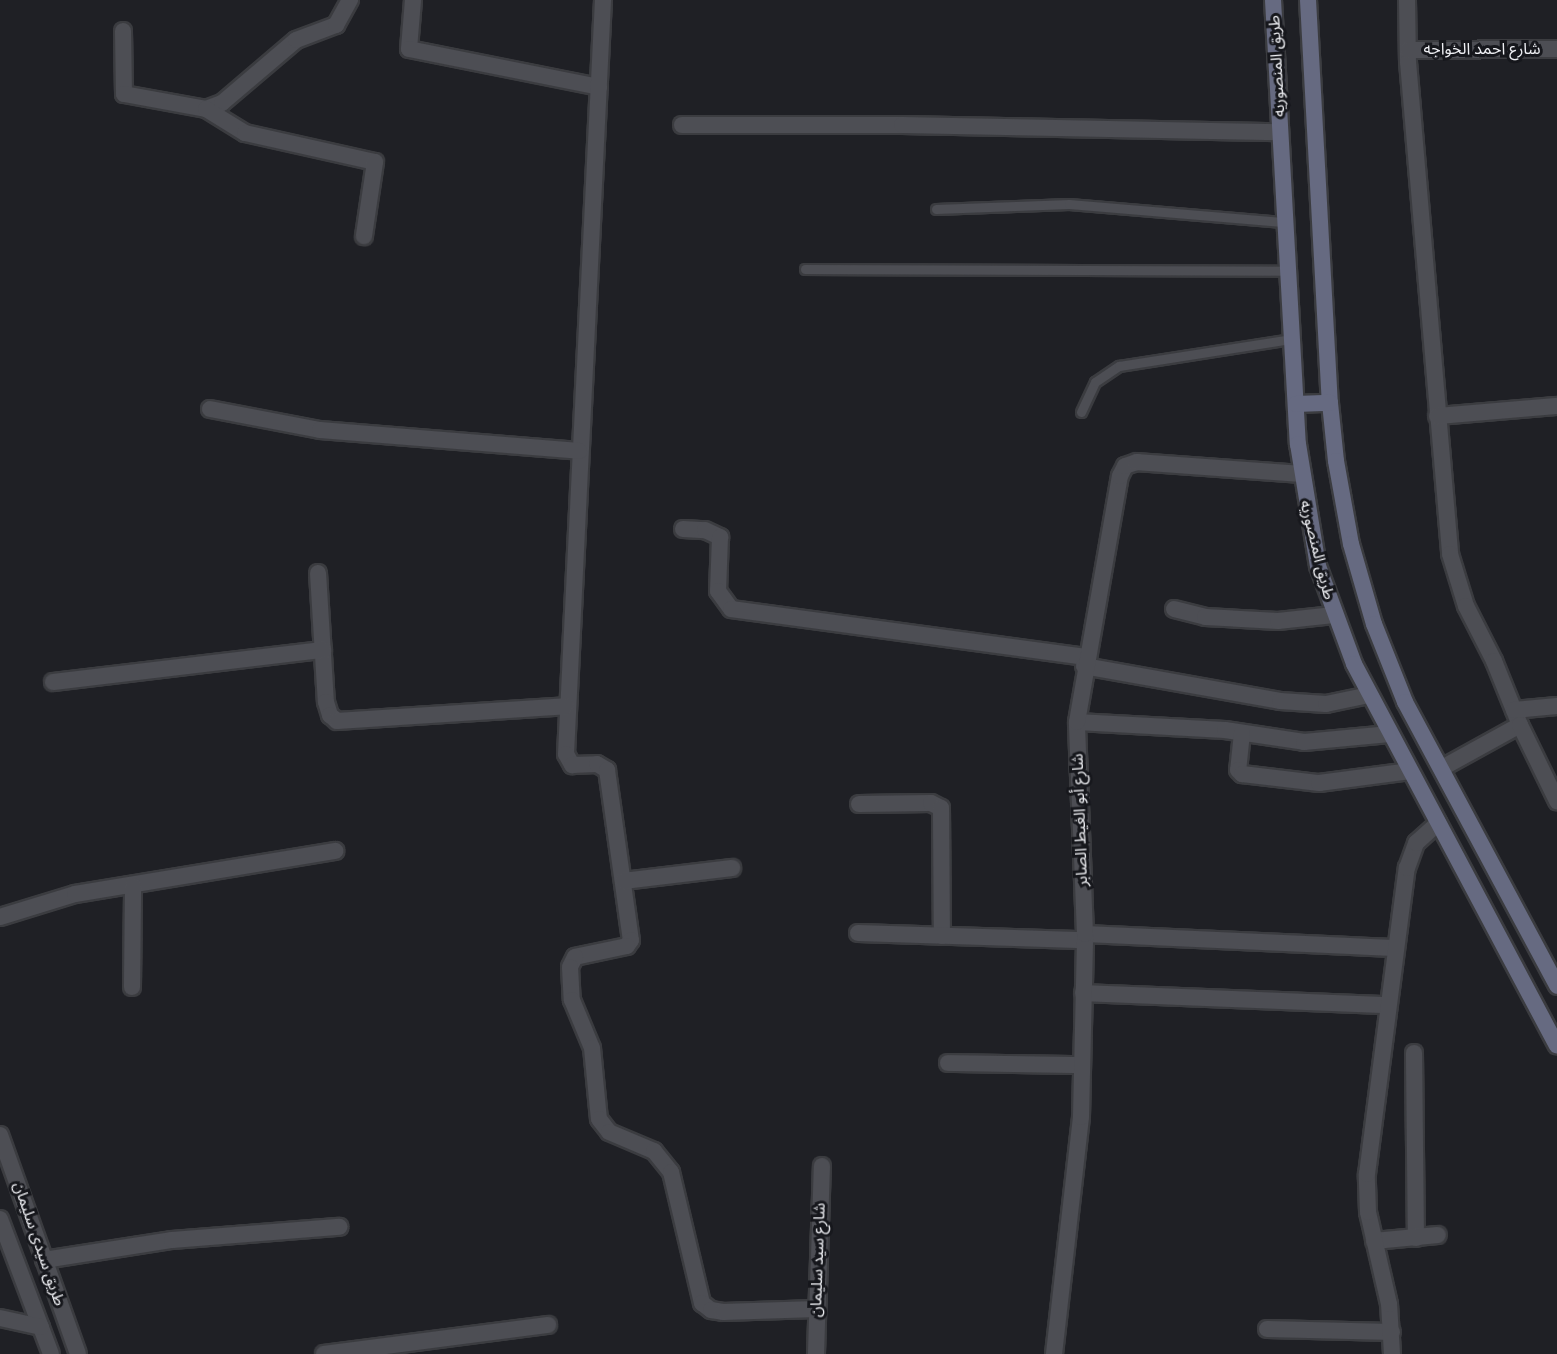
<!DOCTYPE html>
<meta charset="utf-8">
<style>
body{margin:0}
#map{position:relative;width:1557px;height:1354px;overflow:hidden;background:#1f2025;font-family:Raleway,"Noto Sans Arabic",sans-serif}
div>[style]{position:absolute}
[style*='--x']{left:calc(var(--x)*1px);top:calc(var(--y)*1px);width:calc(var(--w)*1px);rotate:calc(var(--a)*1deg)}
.roads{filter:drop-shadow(2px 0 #3b3c40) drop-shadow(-2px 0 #3b3c40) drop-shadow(0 2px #3b3c40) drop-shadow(0 -2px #3b3c40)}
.service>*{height:9px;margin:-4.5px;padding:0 4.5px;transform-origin:4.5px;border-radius:4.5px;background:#4d4e54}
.minor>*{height:16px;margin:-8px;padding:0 8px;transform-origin:8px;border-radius:8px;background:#4d4e54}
.secondary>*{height:16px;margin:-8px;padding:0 8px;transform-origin:8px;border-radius:8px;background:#666a81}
span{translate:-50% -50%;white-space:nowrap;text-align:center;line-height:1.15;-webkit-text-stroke:6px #16171c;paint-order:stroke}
.street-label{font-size:16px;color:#eeeff3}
</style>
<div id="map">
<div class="roads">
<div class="service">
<i style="--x:936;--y:209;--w:133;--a:-2.2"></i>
<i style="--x:1069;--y:204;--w:217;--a:4.8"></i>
<i style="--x:805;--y:269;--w:482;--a:0.2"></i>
<i style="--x:1081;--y:412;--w:33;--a:-65"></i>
<i style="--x:1095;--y:382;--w:29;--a:-34"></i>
<i style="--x:1119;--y:366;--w:175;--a:-8.9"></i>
</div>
<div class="minor">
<i style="--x:413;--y:0;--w:49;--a:94.7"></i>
<i style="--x:409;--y:49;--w:194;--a:11.3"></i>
<i style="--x:603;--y:0;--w:755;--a:92.81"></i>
<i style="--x:566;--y:754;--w:13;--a:61"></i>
<i style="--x:572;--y:765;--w:25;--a:-2"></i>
<i style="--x:597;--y:764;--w:12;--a:31"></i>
<i style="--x:607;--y:770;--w:172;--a:82"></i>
<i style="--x:631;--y:940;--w:7;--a:124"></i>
<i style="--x:627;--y:946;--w:53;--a:168.1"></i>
<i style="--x:575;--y:957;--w:11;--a:117"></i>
<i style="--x:570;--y:967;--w:33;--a:87"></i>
<i style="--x:572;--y:1000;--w:52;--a:67.4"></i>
<i style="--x:592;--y:1048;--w:71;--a:84.4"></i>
<i style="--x:599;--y:1119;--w:16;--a:52"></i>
<i style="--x:609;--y:1132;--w:49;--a:22.9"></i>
<i style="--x:654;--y:1151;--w:27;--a:51"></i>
<i style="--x:671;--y:1172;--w:135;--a:76.7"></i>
<i style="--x:702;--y:1303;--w:11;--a:38"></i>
<i style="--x:711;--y:1310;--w:12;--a:9"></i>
<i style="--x:723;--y:1312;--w:93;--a:-1.8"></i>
<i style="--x:1407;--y:0;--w:62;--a:89.1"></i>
<i style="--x:1408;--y:62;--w:494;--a:85.1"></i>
<i style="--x:1450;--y:554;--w:54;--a:72.9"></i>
<i style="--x:1466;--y:606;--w:62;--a:63"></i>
<i style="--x:1494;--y:661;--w:69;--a:67.9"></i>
<i style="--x:123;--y:31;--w:63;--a:89.1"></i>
<i style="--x:124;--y:94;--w:83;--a:10.4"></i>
<i style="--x:206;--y:109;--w:17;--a:-21"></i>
<i style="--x:222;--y:103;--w:97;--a:-40.4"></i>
<i style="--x:296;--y:40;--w:43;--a:-20.6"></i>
<i style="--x:336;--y:25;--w:29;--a:-61"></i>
<i style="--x:1408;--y:50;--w:149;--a:-0.4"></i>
<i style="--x:206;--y:109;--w:46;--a:31.6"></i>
<i style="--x:245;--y:133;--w:133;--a:12.6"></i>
<i style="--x:375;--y:162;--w:75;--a:98.5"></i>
<i style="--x:682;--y:125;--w:220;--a:0"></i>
<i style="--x:902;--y:125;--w:378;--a:1.1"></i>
<i style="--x:210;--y:409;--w:112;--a:10.8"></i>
<i style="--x:320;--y:430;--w:260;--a:4.6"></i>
<i style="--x:1437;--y:416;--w:120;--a:-4.8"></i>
<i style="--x:683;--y:529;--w:22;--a:3"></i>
<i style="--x:705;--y:530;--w:17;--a:25"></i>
<i style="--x:720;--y:537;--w:54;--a:92.1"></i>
<i style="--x:718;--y:591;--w:22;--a:54"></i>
<i style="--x:731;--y:609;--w:358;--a:7.7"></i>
<i style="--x:318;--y:573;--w:129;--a:86.5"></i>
<i style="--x:326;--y:702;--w:14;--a:73"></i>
<i style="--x:330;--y:715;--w:9;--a:41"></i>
<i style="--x:337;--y:721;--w:229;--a:-3.7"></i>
<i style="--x:1174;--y:609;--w:32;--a:14"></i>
<i style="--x:1205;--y:617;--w:73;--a:3.1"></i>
<i style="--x:1278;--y:621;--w:56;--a:-6.1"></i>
<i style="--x:1084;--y:666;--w:199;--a:10.1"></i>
<i style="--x:1280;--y:701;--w:46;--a:3.7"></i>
<i style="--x:1326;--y:704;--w:44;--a:-11.8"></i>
<i style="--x:53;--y:682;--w:272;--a:-6.8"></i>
<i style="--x:1514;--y:710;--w:43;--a:-5.3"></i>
<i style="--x:1077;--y:722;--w:148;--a:3.1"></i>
<i style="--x:1225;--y:730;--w:80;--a:8.6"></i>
<i style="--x:1304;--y:742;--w:86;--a:-5.3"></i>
<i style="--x:1242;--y:733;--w:37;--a:96"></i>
<i style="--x:1238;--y:770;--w:6;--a:45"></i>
<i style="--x:1242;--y:774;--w:78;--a:6.7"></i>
<i style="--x:1319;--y:783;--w:92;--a:-7.5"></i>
<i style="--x:1442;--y:768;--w:89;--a:-28.9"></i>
<i style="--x:1520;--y:725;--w:85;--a:64"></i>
<i style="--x:859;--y:804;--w:72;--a:-0.8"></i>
<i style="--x:931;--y:803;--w:11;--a:27"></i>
<i style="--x:941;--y:808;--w:128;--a:89.6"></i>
<i style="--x:623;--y:881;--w:110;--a:-6.8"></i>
<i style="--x:0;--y:917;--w:78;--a:-17"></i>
<i style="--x:75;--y:894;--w:264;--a:-9.4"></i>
<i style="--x:858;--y:933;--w:227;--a:1.8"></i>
<i style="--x:1085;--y:934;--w:309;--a:2.6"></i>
<i style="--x:132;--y:987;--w:101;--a:-89.4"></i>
<i style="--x:1083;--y:993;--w:304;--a:2.3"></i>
<i style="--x:1414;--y:1053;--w:185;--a:89.4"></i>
<i style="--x:948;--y:1063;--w:132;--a:0.9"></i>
<i style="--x:0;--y:1135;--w:232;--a:70.4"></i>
<i style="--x:0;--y:1219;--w:144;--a:69.3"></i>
<i style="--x:1374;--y:1241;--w:64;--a:-5.4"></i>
<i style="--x:44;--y:1260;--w:130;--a:-8.9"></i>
<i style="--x:172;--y:1240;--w:168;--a:-4.5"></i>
<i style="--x:0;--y:1318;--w:42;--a:12.4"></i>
<i style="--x:1267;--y:1329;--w:125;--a:1.4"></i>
<i style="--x:324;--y:1354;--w:226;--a:-7.4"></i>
<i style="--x:816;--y:1354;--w:188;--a:-88.2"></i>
<i style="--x:1054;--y:1354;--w:239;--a:-83.5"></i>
<i style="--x:1081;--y:1117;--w:183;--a:-88.7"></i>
<i style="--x:1085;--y:934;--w:212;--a:-92.2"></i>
<i style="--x:1077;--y:722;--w:250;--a:-80.1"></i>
<i style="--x:1120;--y:476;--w:11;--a:-63"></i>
<i style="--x:1125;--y:466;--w:13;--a:-18"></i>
<i style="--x:1137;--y:462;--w:164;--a:4.2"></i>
<i style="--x:1392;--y:1354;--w:50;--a:-93.4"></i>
<i style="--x:1389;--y:1304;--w:94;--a:-102.9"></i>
<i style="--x:1368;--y:1212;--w:38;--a:-92"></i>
<i style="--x:1367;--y:1174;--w:309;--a:-82.6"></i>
<i style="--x:1407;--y:868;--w:27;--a:-70"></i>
<i style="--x:1416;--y:843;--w:30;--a:-42"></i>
</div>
<div class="secondary">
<i style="--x:1273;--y:0;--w:445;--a:86.8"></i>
<i style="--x:1298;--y:444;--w:124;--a:80.7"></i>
<i style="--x:1318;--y:566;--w:104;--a:69.8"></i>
<i style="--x:1354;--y:664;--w:432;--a:62"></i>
<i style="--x:1308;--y:0;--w:404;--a:86.9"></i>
<i style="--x:1330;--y:403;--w:58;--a:84.1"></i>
<i style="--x:1336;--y:461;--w:84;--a:79.8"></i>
<i style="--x:1351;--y:544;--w:83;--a:74"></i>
<i style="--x:1374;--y:624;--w:84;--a:68.3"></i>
<i style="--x:1405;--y:702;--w:322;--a:61.8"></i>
<i style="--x:1296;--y:404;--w:34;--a:-2"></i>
</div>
</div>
<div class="street-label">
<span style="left:1482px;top:49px">شارع احمد الخواجه</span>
<span style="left:1277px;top:66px;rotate:-93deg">طريق المنصوريه</span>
<span style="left:1317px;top:550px;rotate:76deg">طريق المنصوريه</span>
<span style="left:1080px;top:820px;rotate:-92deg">شارع أبو الغيط الصابر</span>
<span style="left:39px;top:1244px;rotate:71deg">طريق سيدى سليمان</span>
<span style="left:818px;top:1260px;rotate:-88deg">شارع سيد سليمان</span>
</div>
</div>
